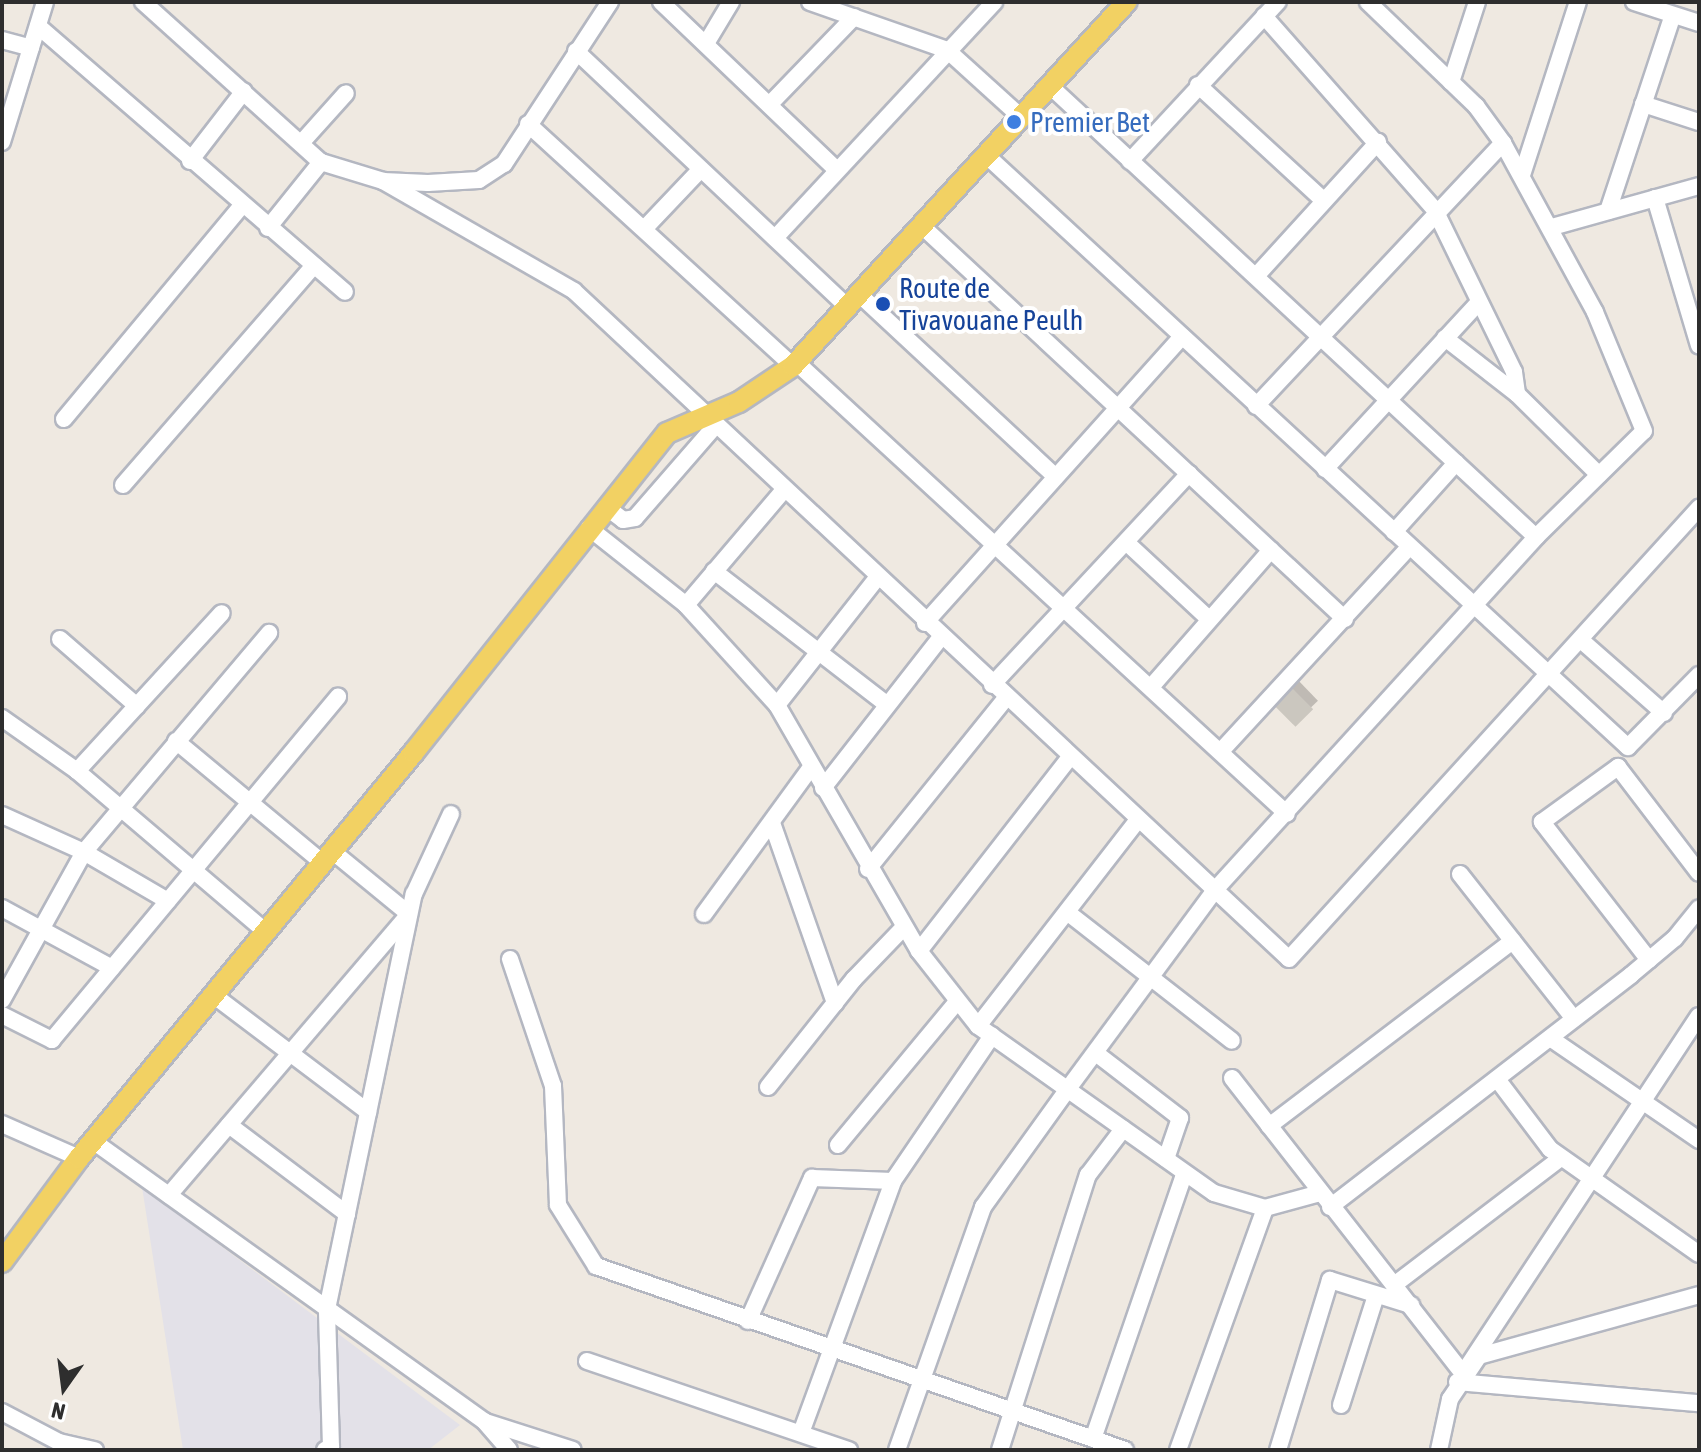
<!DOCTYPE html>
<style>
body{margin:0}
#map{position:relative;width:1701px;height:1452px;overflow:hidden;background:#efe9e1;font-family:"Asap Condensed",sans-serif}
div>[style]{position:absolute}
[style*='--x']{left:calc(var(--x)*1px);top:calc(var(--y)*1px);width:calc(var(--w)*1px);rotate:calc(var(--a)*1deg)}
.industrial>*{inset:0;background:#e3e1e8}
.shadow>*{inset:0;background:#0003;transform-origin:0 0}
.building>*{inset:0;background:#cbc7bf;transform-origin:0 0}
.roads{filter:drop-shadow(2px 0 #b4b7c1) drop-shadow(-2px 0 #b4b7c1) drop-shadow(0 2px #b4b7c1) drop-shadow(0 -2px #b4b7c1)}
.minor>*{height:16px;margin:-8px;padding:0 8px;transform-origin:8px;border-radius:8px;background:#fff}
.major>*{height:20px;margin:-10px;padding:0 10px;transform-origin:10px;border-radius:10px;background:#f2d163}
.dots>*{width:22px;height:22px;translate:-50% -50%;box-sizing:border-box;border:4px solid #fff;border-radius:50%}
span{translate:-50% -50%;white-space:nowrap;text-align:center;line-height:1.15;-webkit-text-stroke:8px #fff;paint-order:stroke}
.shop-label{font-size:28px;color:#366cbe}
.left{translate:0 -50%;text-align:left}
.transit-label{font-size:28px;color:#164399}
.frame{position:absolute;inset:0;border:4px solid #2e2e2e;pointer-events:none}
.north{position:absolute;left:24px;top:1348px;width:80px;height:80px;-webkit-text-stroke:6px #fff;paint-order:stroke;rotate:194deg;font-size:22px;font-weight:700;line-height:32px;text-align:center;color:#2e2e2e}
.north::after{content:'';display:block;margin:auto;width:28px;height:36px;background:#2e2e2e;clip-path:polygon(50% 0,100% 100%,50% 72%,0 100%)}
</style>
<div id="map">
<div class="industrial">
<i style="clip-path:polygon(142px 1187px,460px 1425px,428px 1450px,183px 1450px)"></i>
</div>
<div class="shadow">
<i style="left:1295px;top:677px;width:33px;height:34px;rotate:46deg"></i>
</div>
<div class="building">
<i style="left:1287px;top:683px;width:37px;height:25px;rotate:45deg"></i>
</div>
<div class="roads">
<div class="minor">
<i style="--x:143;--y:2;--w:239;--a:42"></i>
<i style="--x:321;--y:162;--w:65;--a:17"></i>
<i style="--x:383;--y:181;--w:45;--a:2.5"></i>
<i style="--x:428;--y:183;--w:51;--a:-3.4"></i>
<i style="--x:479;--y:180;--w:30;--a:-33"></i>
<i style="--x:504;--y:164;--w:194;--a:-56.8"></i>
<i style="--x:661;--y:2;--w:243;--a:43.7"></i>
<i style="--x:810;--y:2;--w:145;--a:19.3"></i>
<i style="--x:947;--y:50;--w:100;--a:42.2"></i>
<i style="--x:1634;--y:2;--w:68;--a:17.9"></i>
<i style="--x:1264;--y:16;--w:259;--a:48.6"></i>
<i style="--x:1435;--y:210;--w:180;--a:64"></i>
<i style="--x:1514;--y:372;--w:22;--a:82"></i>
<i style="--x:38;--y:26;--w:406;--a:40.9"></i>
<i style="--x:2;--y:40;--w:30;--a:15"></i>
<i style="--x:707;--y:42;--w:47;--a:-59"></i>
<i style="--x:576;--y:51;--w:374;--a:43.3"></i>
<i style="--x:1451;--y:82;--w:84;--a:-72"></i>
<i style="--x:1049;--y:85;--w:664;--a:42.87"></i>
<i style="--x:1198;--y:85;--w:171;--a:42.6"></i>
<i style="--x:770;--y:104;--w:121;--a:-46"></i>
<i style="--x:1643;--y:104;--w:59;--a:17.8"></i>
<i style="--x:528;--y:124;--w:359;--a:42.4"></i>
<i style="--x:303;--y:141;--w:64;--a:-48.1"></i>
<i style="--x:2;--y:142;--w:146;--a:-72.9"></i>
<i style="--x:987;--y:156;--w:872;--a:42.68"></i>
<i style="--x:1628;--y:747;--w:101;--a:-45.4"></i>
<i style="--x:190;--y:161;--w:88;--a:-52.4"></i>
<i style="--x:1130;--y:161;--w:217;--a:-47.1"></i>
<i style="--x:1522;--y:175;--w:182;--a:-72.1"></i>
<i style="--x:383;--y:181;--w:220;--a:29.9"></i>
<i style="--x:574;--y:291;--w:978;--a:43.05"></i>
<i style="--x:1289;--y:959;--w:610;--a:-47.73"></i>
<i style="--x:1655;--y:198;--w:154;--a:73.4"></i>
<i style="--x:1608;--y:211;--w:206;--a:-71.7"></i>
<i style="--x:923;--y:227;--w:576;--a:42.89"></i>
<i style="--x:1552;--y:227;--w:153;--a:-15.6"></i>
<i style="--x:268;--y:228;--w:85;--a:-51.2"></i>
<i style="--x:645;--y:228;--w:81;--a:-46.5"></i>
<i style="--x:775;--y:238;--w:322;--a:-47.1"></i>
<i style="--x:1257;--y:275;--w:180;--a:-47.7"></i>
<i style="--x:860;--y:295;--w:267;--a:42.9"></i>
<i style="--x:1445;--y:338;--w:91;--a:37.9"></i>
<i style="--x:1517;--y:394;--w:115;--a:44.6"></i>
<i style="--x:796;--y:362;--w:667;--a:42.63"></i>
<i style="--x:1256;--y:406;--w:361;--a:-46.8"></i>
<i style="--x:64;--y:419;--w:278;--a:-50.2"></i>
<i style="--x:1325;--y:469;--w:227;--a:-47.3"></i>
<i style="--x:123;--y:485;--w:291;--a:-49"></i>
<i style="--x:606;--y:507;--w:21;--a:37"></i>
<i style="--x:623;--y:520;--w:12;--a:-9"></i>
<i style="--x:635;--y:518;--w:121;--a:-49"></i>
<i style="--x:589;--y:528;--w:124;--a:38.4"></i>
<i style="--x:686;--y:605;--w:135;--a:47.7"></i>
<i style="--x:777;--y:705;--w:284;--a:60"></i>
<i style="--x:919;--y:951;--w:95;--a:51.8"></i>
<i style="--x:978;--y:1026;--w:289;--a:35.3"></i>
<i style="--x:1214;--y:1193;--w:53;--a:16.4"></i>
<i style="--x:1265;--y:1208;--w:57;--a:-15.3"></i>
<i style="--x:1394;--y:532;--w:93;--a:-48.1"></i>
<i style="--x:1126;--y:542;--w:113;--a:42.9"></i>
<i style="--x:714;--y:571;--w:217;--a:37.7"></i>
<i style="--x:686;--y:605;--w:150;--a:-49.6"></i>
<i style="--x:925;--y:623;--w:385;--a:-48.1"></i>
<i style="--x:60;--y:639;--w:102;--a:41"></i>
<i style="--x:1582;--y:641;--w:109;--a:41.3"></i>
<i style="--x:992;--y:685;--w:289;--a:-47"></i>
<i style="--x:1151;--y:687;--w:182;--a:-48.8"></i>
<i style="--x:777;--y:705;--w:162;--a:-51.8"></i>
<i style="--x:2;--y:718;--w:92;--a:35.2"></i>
<i style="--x:77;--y:771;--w:245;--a:40.4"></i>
<i style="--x:176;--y:741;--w:190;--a:39.7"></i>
<i style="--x:1221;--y:751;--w:277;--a:-47.3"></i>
<i style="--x:77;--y:771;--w:214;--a:-47.5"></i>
<i style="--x:823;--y:788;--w:192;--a:-52"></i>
<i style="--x:2;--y:815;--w:90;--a:24.3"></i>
<i style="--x:84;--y:852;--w:97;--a:30.3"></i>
<i style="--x:772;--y:823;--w:191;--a:70.7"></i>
<i style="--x:332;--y:851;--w:99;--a:39.3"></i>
<i style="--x:868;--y:869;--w:220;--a:-51.1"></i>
<i style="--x:1460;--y:874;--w:184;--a:51.8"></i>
<i style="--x:2;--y:908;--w:125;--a:28.6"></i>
<i style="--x:1067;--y:912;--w:209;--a:38"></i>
<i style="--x:704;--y:914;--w:182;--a:-53.9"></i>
<i style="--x:919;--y:951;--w:246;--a:-52.1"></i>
<i style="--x:510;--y:959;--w:134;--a:71.3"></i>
<i style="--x:553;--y:1086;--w:119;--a:87.6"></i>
<i style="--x:558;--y:1205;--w:72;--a:58.1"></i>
<i style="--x:596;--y:1266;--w:560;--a:19.18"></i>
<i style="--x:1649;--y:960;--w:175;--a:-127.8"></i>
<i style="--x:1542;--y:822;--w:94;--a:-35.9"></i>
<i style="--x:1618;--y:767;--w:133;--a:52.6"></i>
<i style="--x:212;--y:994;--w:196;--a:37.1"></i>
<i style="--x:2;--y:1000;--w:169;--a:-61"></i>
<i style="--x:84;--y:852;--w:287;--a:-49.8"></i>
<i style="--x:2;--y:1015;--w:56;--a:26.6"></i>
<i style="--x:52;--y:1040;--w:447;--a:-50.2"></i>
<i style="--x:978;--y:1026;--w:261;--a:-52.2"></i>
<i style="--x:1550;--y:1038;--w:181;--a:34.4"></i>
<i style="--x:1097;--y:1054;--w:105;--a:37.6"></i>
<i style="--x:1180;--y:1118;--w:43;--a:108.9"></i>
<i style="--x:1232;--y:1078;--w:375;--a:52"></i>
<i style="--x:1497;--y:1079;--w:88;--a:52.9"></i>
<i style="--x:1550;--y:1149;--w:182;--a:35.2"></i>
<i style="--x:768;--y:1087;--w:138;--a:-51.5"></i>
<i style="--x:854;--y:979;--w:72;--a:-46.1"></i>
<i style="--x:2;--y:1124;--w:84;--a:23.8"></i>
<i style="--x:229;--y:1125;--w:148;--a:37"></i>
<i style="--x:1269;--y:1126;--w:306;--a:-37.2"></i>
<i style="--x:93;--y:1141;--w:481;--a:35.6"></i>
<i style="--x:484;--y:1421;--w:38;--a:49"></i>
<i style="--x:838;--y:1145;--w:185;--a:-50.3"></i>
<i style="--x:169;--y:1195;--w:368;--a:-49.5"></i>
<i style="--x:1330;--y:1207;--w:380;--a:-37.6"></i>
<i style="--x:1631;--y:975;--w:57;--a:-40.1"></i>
<i style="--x:1675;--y:938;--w:38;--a:-51"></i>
<i style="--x:1394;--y:1285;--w:210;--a:-37.3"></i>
<i style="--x:748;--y:1321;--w:157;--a:-65.9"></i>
<i style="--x:812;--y:1178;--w:81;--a:2.1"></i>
<i style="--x:587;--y:1361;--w:277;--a:18.8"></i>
<i style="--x:1468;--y:1366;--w:419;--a:-56.6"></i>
<i style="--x:1457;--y:1382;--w:243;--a:5"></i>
<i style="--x:1341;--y:1405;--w:115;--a:-72.3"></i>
<i style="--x:2;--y:1412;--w:64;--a:27.8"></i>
<i style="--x:59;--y:1442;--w:37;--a:13"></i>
<i style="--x:486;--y:1422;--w:91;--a:17.8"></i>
<i style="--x:801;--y:1433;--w:268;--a:-69.9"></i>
<i style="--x:893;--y:1181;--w:176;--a:-55.7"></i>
<i style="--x:1093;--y:1439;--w:280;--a:-71"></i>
<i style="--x:325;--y:1450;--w:7;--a:-27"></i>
<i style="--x:331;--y:1447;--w:138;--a:-91.7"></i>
<i style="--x:327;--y:1309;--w:424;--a:-78.2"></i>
<i style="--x:414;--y:894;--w:88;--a:-65.2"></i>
<i style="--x:897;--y:1450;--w:258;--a:-70.5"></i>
<i style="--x:983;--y:1207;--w:144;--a:-54.3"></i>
<i style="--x:1067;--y:1090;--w:247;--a:-53.5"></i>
<i style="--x:1214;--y:891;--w:479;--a:-47.7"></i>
<i style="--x:1536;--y:537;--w:151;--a:-44.5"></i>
<i style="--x:1644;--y:431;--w:129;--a:-112.4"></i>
<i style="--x:1595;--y:312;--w:192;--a:-118.6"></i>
<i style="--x:1503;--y:143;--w:46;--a:-126.1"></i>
<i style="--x:1476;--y:106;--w:150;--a:-136.1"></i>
<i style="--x:1000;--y:1450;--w:289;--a:-72.3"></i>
<i style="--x:1088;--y:1175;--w:58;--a:-52.7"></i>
<i style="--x:1178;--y:1450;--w:257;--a:-70.2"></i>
<i style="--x:1278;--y:1450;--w:178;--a:-73"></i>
<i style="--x:1330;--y:1280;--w:85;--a:17.2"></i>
<i style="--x:1439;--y:1450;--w:52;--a:-77.8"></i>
<i style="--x:1450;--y:1399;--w:52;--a:-56"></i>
<i style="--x:1479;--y:1356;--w:228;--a:-15.5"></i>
</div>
<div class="major">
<i style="--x:2;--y:1262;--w:129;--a:-53.5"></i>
<i style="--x:79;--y:1158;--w:526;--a:-50.47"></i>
<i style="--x:414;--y:752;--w:407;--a:-51.6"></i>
<i style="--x:667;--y:433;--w:78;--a:-23.3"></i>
<i style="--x:739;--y:402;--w:65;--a:-33.7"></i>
<i style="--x:793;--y:366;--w:494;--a:-47.5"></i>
</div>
</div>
<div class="dots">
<i style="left:1014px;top:122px;background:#3f7fe0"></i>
<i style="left:883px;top:304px;background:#1a4fb4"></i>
</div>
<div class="shop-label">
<span class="left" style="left:1030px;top:122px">Premier Bet</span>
</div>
<div class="transit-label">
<span class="left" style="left:899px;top:304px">Route de<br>Tivavouane Peulh</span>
</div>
<div class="frame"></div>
<div class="north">N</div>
</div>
